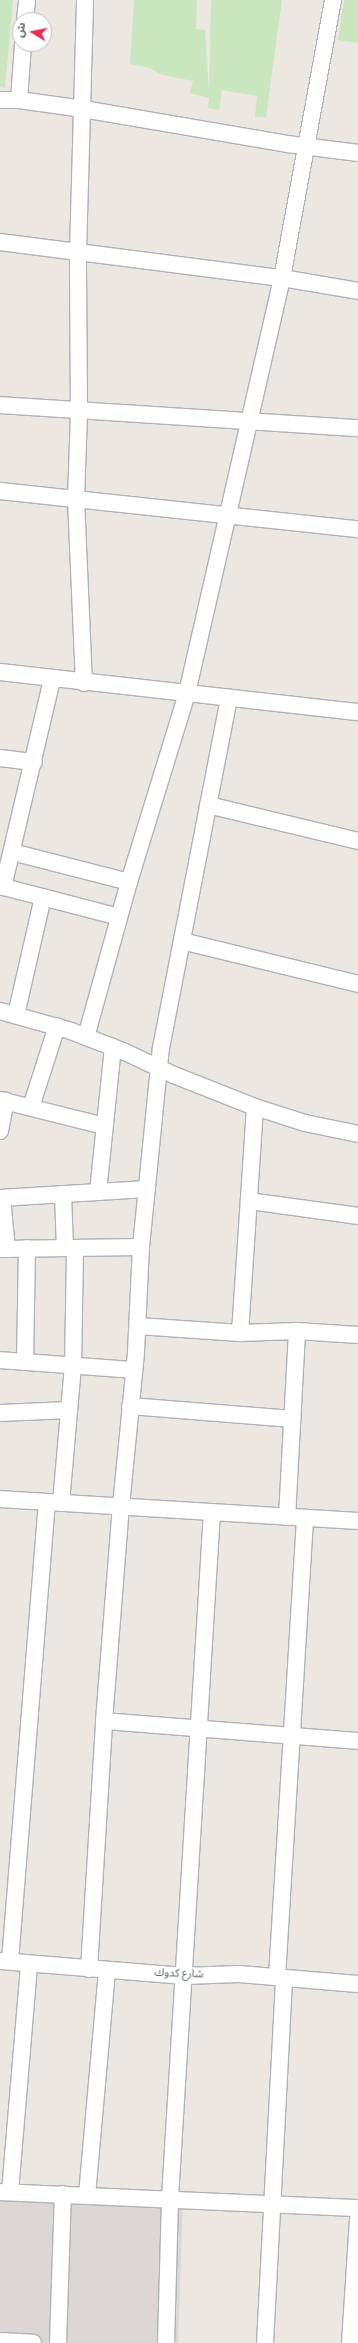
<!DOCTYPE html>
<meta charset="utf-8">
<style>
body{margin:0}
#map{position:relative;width:358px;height:2343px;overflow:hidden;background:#ede7e2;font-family:"Fira Sans Condensed","Noto Sans Arabic",sans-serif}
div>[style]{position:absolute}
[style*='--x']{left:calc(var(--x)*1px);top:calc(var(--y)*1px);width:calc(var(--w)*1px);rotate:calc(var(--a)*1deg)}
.industrial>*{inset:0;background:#dcd7d4;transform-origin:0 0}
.green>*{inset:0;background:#cae6be}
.roads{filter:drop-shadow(1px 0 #aeb3b5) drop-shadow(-1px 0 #aeb3b5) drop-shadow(0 1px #aeb3b5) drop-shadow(0 -1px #aeb3b5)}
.minor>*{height:16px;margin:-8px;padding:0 8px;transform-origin:8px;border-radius:8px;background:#fff}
span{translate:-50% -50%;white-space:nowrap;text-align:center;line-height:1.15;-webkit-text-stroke:3px #fff;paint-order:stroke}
.street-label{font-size:11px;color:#5a6163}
.north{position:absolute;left:12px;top:12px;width:40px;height:40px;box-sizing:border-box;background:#fff;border:1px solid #bdc0c1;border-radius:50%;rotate:280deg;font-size:11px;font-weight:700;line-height:16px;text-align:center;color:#5a6163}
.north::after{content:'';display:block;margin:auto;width:14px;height:18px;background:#eb2b57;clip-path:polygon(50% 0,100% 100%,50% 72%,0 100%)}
</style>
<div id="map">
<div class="industrial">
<i style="left:0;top:2198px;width:183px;height:145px;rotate:2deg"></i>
</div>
<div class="green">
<i style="clip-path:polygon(0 0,13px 0,5px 88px,0 87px)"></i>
<i style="clip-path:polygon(134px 0,197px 0,196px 29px,205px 30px,209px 91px,211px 0,282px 0,266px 117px,255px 117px,257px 96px,222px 90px,219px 110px,208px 108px,209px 98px,190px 93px,193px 81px,163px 75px,147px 67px,130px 64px)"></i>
<i style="clip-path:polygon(344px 0,358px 0,358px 43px,338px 40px)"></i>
</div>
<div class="roads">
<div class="minor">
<i style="--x:25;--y:20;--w:20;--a:-84"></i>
<i style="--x:0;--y:100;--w:19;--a:0"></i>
<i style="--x:19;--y:100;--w:65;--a:8"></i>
<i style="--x:83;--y:109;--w:207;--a:9.7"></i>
<i style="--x:287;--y:144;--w:72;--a:7.2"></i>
<i style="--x:19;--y:100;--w:56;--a:-85.9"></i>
<i style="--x:0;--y:242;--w:284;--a:7.3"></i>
<i style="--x:282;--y:278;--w:77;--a:9.7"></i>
<i style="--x:0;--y:405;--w:359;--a:3.7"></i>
<i style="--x:0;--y:491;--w:360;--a:6.1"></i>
<i style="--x:0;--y:672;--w:360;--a:6.4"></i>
<i style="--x:84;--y:683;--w:184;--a:-92.5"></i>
<i style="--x:76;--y:499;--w:88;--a:-88"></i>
<i style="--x:79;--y:411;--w:158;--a:-90.4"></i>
<i style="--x:78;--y:253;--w:253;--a:-88.4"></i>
<i style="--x:0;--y:758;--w:34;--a:7"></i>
<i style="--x:208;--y:805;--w:154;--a:13.5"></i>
<i style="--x:12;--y:852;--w:121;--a:14.4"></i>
<i style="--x:0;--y:886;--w:123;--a:14.6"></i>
<i style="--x:3;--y:887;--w:214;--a:-76.7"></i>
<i style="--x:182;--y:941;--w:181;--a:13.7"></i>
<i style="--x:0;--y:1011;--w:74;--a:15.7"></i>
<i style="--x:71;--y:1031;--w:58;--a:21.3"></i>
<i style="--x:125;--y:1052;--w:54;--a:25.1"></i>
<i style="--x:174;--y:1075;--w:87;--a:21.6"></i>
<i style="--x:255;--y:1107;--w:52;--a:17.7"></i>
<i style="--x:305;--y:1123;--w:54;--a:11.7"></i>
<i style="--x:16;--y:1015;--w:121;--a:-77.1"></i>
<i style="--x:86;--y:1037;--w:161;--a:-74.5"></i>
<i style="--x:129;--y:882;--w:198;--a:-72.9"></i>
<i style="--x:187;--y:693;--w:426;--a:-77.1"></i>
<i style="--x:282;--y:278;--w:283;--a:-79.6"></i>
<i style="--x:0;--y:1100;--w:107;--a:14"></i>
<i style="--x:31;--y:1107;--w:85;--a:-72.2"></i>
<i style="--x:0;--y:1131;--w:31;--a:-79"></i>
<i style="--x:98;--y:1192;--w:146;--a:-84.1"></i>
<i style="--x:63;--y:1194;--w:54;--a:87.9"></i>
<i style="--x:0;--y:1198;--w:147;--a:-3.5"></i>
<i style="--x:2;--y:1198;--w:51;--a:84.4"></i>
<i style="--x:249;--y:1201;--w:110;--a:7.8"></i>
<i style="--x:0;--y:1249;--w:141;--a:-0.8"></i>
<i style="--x:138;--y:1326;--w:102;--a:3.9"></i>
<i style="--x:240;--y:1333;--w:57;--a:-2"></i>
<i style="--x:297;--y:1331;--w:61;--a:3.8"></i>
<i style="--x:240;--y:1333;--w:226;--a:-86.2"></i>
<i style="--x:0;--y:1360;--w:134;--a:4.3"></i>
<i style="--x:25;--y:1362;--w:114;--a:-89"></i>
<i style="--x:130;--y:1406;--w:163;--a:4.6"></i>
<i style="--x:0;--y:1413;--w:69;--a:-2.5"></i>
<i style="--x:0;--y:1499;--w:359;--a:3.5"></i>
<i style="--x:61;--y:1503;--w:138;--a:-85"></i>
<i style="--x:73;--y:1366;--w:118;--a:-89"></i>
<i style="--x:287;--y:1517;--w:186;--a:-86.9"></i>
<i style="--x:104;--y:1721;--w:255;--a:4.5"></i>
<i style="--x:1;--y:1961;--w:184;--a:4.7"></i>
<i style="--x:184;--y:1976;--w:55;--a:-2.1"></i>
<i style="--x:239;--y:1974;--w:119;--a:4.8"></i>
<i style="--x:10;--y:1961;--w:460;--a:-85.4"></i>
<i style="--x:89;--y:1969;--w:248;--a:-86.5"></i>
<i style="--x:104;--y:1721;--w:216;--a:-85.5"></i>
<i style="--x:121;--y:1506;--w:155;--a:-84.4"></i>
<i style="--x:136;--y:1352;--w:105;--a:-87.3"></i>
<i style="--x:141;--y:1247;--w:200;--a:-84.3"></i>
<i style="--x:161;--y:1048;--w:357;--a:-79"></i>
<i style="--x:277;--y:1977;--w:460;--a:-86.5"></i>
<i style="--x:0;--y:2192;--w:358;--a:2.6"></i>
<i style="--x:10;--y:2192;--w:229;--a:-85.2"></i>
<i style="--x:87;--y:2195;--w:226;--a:-84.9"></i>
<i style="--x:0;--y:2341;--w:33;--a:3"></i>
<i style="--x:58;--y:2343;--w:149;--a:-88.1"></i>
<i style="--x:166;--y:2343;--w:145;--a:-88.4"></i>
<i style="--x:170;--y:2198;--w:687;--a:-86.5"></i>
<i style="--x:265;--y:2343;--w:365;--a:-87"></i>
<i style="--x:350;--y:2343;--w:125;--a:-86.3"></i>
</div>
</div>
<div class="street-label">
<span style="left:179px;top:1974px;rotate:2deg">شارع كدوك</span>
</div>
<div class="north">ش</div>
</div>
